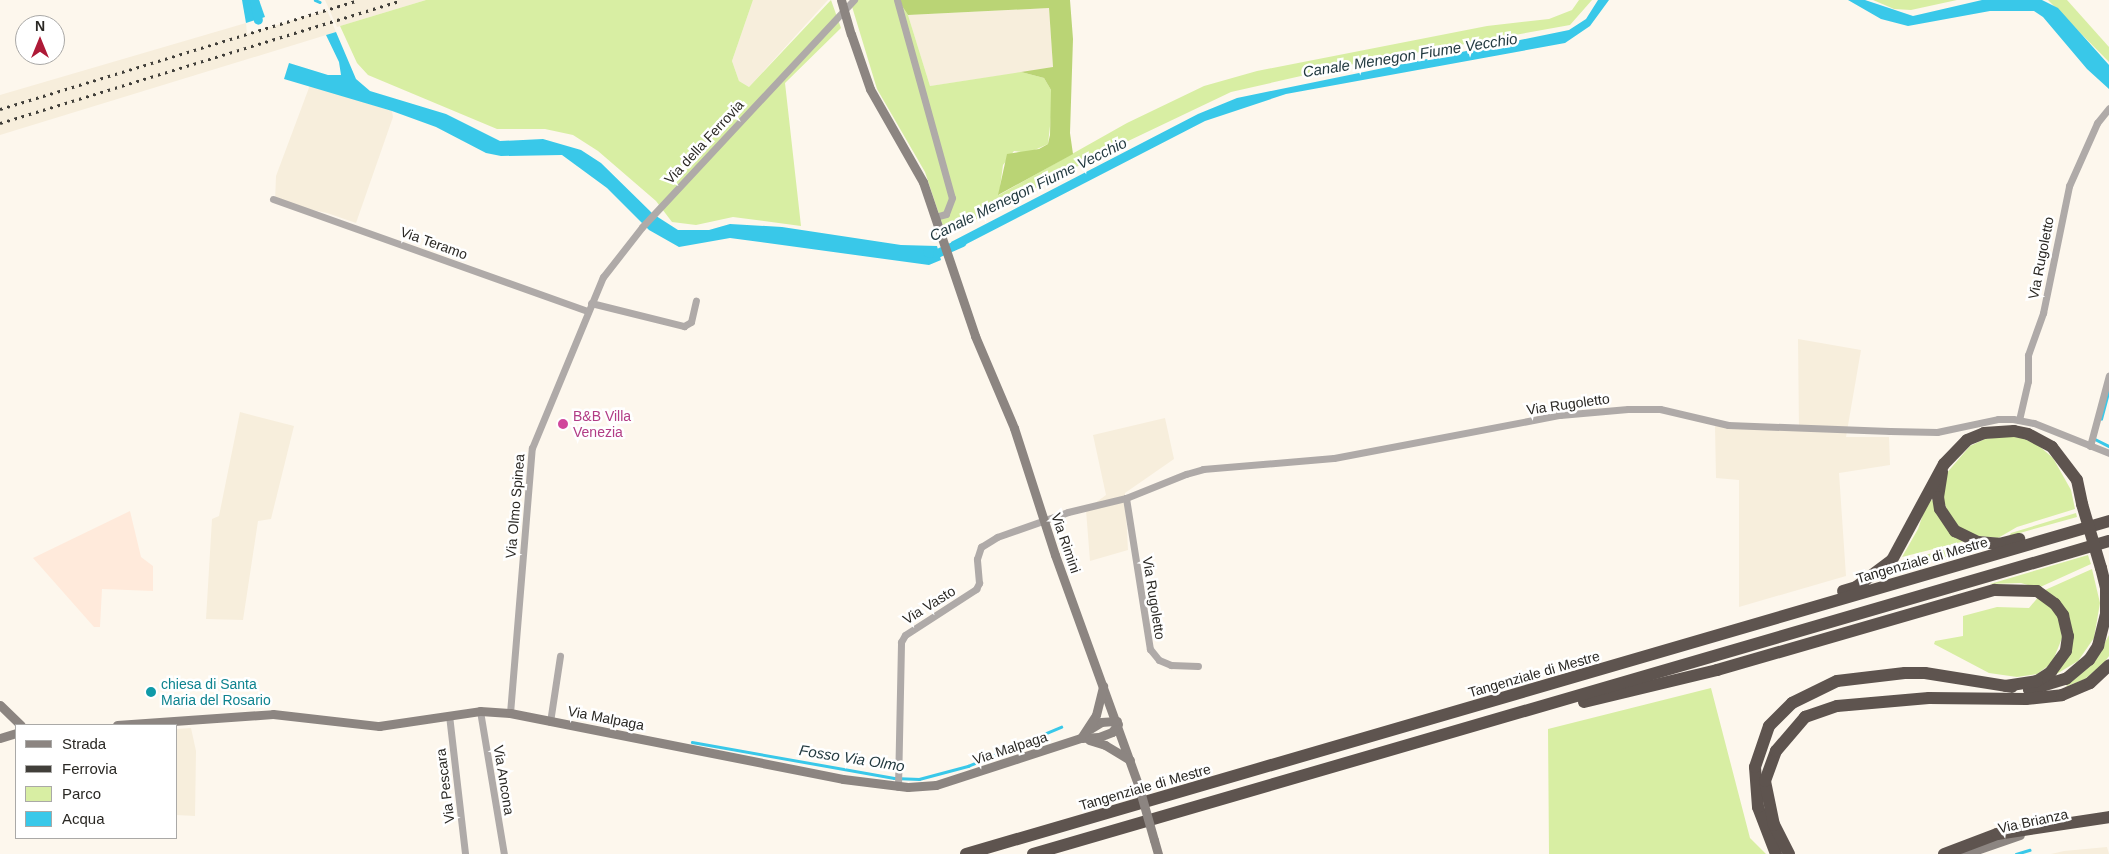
<!DOCTYPE html>
<style>
body{margin:0}
#map{position:relative;width:2109px;height:854px;overflow:hidden;background:#fdf7ed;font-family:Helvetica,sans-serif}
div>[style]{position:absolute}
[style*='--x']{left:calc(var(--x)*1px);top:calc(var(--y)*1px);width:calc(var(--w)*1px);rotate:calc(var(--a)*1deg)}
.built>*{inset:0;background:#f7eedc}
.education>*{inset:0;background:#ffeadb}
.green>*{inset:0;background:#d8eea3}
.forest>*{inset:0;background:#bad475}
.water>*{inset:0;background:#39c8e9}
.stream>*{height:2.5px;margin:-1.25px;padding:0 1.25px;transform-origin:1.25px;border-radius:1.25px;background:#39c8e9}
.canal>*{height:9px;margin:-4.5px;padding:0 4.5px;transform-origin:4.5px;border-radius:4.5px;background:#39c8e9}
.street>*{height:7px;margin:-3.5px;padding:0 3.5px;transform-origin:3.5px;border-radius:3.5px;background:#afaaa8}
.secondary>*{height:9px;margin:-4.5px;padding:0 4.5px;transform-origin:4.5px;border-radius:4.5px;background:#8c8581}
.highway>*{height:12px;margin:-6px;padding:0 6px;transform-origin:6px;border-radius:6px;background:#5e544f}
.rail>*{height:2.5px;margin-top:-1.25px;transform-origin:0;background:repeating-linear-gradient(90deg,#413f3a 0 2.5px,transparent 0 7.5px)}
.secondary-bridge>*{height:9px;margin:-4.5px;padding:0 4.5px;transform-origin:4.5px;border-radius:4.5px;background:#8c8581}
.highway-bridge>*{height:12px;margin:-6px;padding:0 6px;transform-origin:6px;border-radius:6px;background:#5e544f}
.dots>*{width:14px;height:14px;translate:-50% -50%;box-sizing:border-box;border:2px solid #fff;border-radius:50%}
span{translate:-50% -50%;white-space:nowrap;text-align:center;line-height:1.15;-webkit-text-stroke:5px #fff;paint-order:stroke}
.street-label{font-size:14px;color:#2a2824}
.hotel-label{font-size:14px;color:#b23c85}
.left{translate:0 -50%;text-align:left}
.culture-label{font-size:14px;color:#0d838f}
.water-label{font-size:15px;color:#233a40;font-style:italic}
.legend{position:absolute;left:15px;top:724px;width:162px;height:115px;box-sizing:border-box;background:#fff;border:1px solid #aaa9a7;margin:0;padding:6px 9px;list-style:none;font-size:15px;color:#2a2824}
.legend li{display:flex;align-items:center;gap:10px;height:25px}
.legend b{width:25px;border:1px solid #aaa9a7}
.north{position:absolute;left:15px;top:15px;width:50px;height:50px;box-sizing:border-box;background:#fff;border:1px solid #aaa9a7;border-radius:50%;rotate:0deg;font-size:14px;font-weight:700;line-height:20px;text-align:center;color:#2a2824}
.north::after{content:'';display:block;margin:auto;width:18px;height:22px;background:#ae1a37;clip-path:polygon(50% 0,100% 100%,50% 72%,0 100%)}
</style>
<div id="map">
<div class="built">
<i style="clip-path:polygon(325px 0,426px 0,337px 27px)"></i>
<i style="clip-path:polygon(753px 0,828px 0,749px 87px,739px 81px,732px 61px)"></i>
<i style="clip-path:polygon(1049px 8px,1053px 68px,930px 86px,908px 15px)"></i>
<i style="clip-path:polygon(327px 10px,336px 32px,0 135px,0 95px,246px 23px,247px 34px)"></i>
<i style="clip-path:polygon(310px 85px,392px 111px,393px 117px,356px 223px,327px 213px,275px 202px,276px 176px)"></i>
<i style="clip-path:polygon(1798px 339px,1861px 350px,1846px 437px,1889px 437px,1890px 465px,1839px 473px,1846px 576px,1739px 607px,1739px 480px,1716px 478px,1715px 426px,1799px 431px)"></i>
<i style="clip-path:polygon(240px 412px,294px 426px,271px 519px,258px 521px,243px 620px,206px 619px,212px 519px,219px 516px)"></i>
<i style="clip-path:polygon(1165px 418px,1174px 459px,1125px 493px,1128px 550px,1090px 561px,1086px 510px,1106px 495px,1093px 435px)"></i>
<i style="clip-path:polygon(191px 728px,196px 751px,195px 816px,176px 815px,176px 729px)"></i>
<i style="clip-path:polygon(2107px 847px,2109px 854px,2051px 854px,2064px 851px)"></i>
</div>
<div class="education">
<i style="clip-path:polygon(130px 511px,141px 557px,153px 566px,153px 591px,102px 589px,100px 627px,94px 627px,33px 558px)"></i>
</div>
<div class="green">
<i style="clip-path:polygon(426px 0,753px 0,732px 61px,739px 81px,749px 87px,831px 0,841px 28px,785px 83px,801px 226px,733px 217px,696px 225px,672px 222px,656px 201px,598px 151px,573px 135px,545px 129px,497px 129px,368px 75px,357px 63px,340px 26px)"></i>
<i style="clip-path:polygon(850px 0,898px 0,908px 15px,930px 86px,1021px 72px,1044px 78px,1051px 90px,1052px 108px,1048px 144px,1028px 153px,1014px 151px,1003px 165px,999px 195px,1127px 123px,1204px 86px,1257px 71px,1487px 26px,1549px 19px,1572px 10px,1579px 0,1592px 0,1570px 25px,1354px 64px,1231px 92px,1103px 153px,946px 235px,925px 172px,877px 89px)"></i>
<i style="clip-path:polygon(1873px 0,1957px 0,1911px 10px,1894px 9px)"></i>
<i style="clip-path:polygon(2048px 0,2067px 0,2109px 47px,2109px 62px)"></i>
<i style="clip-path:polygon(2007px 436px,2022px 438px,2038px 445px,2053px 458px,2071px 490px,2075px 509px,2017px 527px,1998px 538px,1978px 536px,1960px 528px,1950px 517px,1942px 497px,1945px 475px,1970px 446px,1985px 439px)"></i>
<i style="clip-path:polygon(1929px 497px,1976px 548px,1894px 572px,1898px 562px,1967px 544px,1965px 541px,1902px 557px,1918px 529px)"></i>
<i style="clip-path:polygon(2076px 513px,2077px 517px,2009px 536px,2011px 533px)"></i>
<i style="clip-path:polygon(2088px 555px,2091px 564px,2038px 588px,2021px 583px,1990px 584px)"></i>
<i style="clip-path:polygon(2092px 569px,2100px 603px,2094px 638px,2078px 661px,2050px 678px,2070px 641px,2045px 590px)"></i>
<i style="clip-path:polygon(2040px 595px,2059px 616px,2062px 638px,2052px 663px,2037px 674px,2017px 677px,1989px 673px,1934px 644px,1935px 641px,1963px 636px,1963px 616px,1997px 607px,2029px 608px)"></i>
<i style="clip-path:polygon(2109px 635px,2109px 656px,2103px 664px,2085px 679px,2065px 687px,2094px 663px)"></i>
<i style="clip-path:polygon(1711px 688px,1750px 838px,1766px 854px,1549px 854px,1548px 729px)"></i>
</div>
<div class="forest">
<i style="clip-path:polygon(898px 0,1070px 0,1073px 39px,1070px 133px,1073px 154px,998px 195px,1007px 154px,1039px 149px,1048px 144px,1050px 135px,1051px 90px,1044px 78px,1021px 72px,1053px 67px,1049px 8px,908px 15px)"></i>
</div>
<div class="water">
<i style="clip-path:polygon(242px 0,259px 0,265px 17px,246px 23px)"></i>
<i style="clip-path:polygon(1598px 0,1609px 0,1590px 26px,1565px 43px,1286px 94px,1205px 121px,953px 251px,951px 242px,1198px 114px,1237px 98px,1569px 30px,1586px 19px)"></i>
<i style="clip-path:polygon(1848px 0,1865px 0,1913px 16px,1982px 0,2042px 0,2058px 8px,2109px 65px,2109px 89px,2087px 69px,2043px 17px,2034px 11px,1990px 11px,1908px 26px,1881px 19px)"></i>
<i style="clip-path:polygon(336px 32px,356px 79px,370px 91px,446px 114px,500px 141px,543px 139px,581px 150px,601px 163px,653px 214px,678px 230px,709px 230px,730px 224px,782px 227px,901px 245px,937px 246px,941px 260px,929px 265px,730px 238px,679px 247px,649px 230px,607px 188px,562px 155px,501px 156px,486px 153px,436px 127px,392px 111px,284px 79px,289px 63px,328px 75px,341px 75px,339px 62px,326px 35px)"></i>
</div>
<div class="stream">
<i style="--x:315;--y:0;--w:5;--a:22"></i>
<i style="--x:2101;--y:419;--w:31;--a:-75"></i>
<i style="--x:2095;--y:439;--w:16;--a:27"></i>
<i style="--x:692;--y:742;--w:205;--a:10.1"></i>
<i style="--x:894;--y:778;--w:25;--a:2"></i>
<i style="--x:919;--y:779;--w:51;--a:-14.9"></i>
<i style="--x:968;--y:766;--w:101;--a:-22.8"></i>
<i style="--x:2016;--y:854;--w:14;--a:-17"></i>
</div>
<div class="canal">
<i style="--x:254;--y:0;--w:20;--a:79"></i>
<i style="--x:927;--y:252;--w:10;--a:6"></i>
<i style="--x:937;--y:253;--w:27;--a:-24"></i>
</div>
<div class="street">
<i style="--x:897;--y:0;--w:205;--a:74.5"></i>
<i style="--x:952;--y:198;--w:17;--a:111"></i>
<i style="--x:946;--y:214;--w:11;--a:165"></i>
<i style="--x:273;--y:199;--w:333;--a:19.6"></i>
<i style="--x:591;--y:303;--w:96;--a:13.9"></i>
<i style="--x:684;--y:326;--w:8;--a:-30"></i>
<i style="--x:691;--y:322;--w:22;--a:-77"></i>
<i style="--x:2019;--y:420;--w:40;--a:-77"></i>
<i style="--x:2028;--y:381;--w:26;--a:-90"></i>
<i style="--x:2028;--y:355;--w:45;--a:-70.3"></i>
<i style="--x:2043;--y:313;--w:130;--a:-78.4"></i>
<i style="--x:2069;--y:186;--w:69;--a:-66"></i>
<i style="--x:2097;--y:123;--w:19;--a:-51"></i>
<i style="--x:2090;--y:446;--w:73;--a:-75"></i>
<i style="--x:1126;--y:498;--w:153;--a:81"></i>
<i style="--x:1150;--y:649;--w:14;--a:51"></i>
<i style="--x:1159;--y:660;--w:13;--a:23"></i>
<i style="--x:1171;--y:665;--w:27;--a:2"></i>
<i style="--x:480;--y:711;--w:145;--a:80.5"></i>
<i style="--x:510;--y:713;--w:266;--a:-85.3"></i>
<i style="--x:532;--y:448;--w:185;--a:-67.5"></i>
<i style="--x:603;--y:277;--w:63;--a:-52"></i>
<i style="--x:642;--y:227;--w:311;--a:-47"></i>
<i style="--x:449;--y:715;--w:140;--a:83.4"></i>
<i style="--x:550;--y:722;--w:67;--a:-81.4"></i>
<i style="--x:898;--y:787;--w:145;--a:-88.8"></i>
<i style="--x:901;--y:642;--w:8;--a:-60"></i>
<i style="--x:905;--y:635;--w:85;--a:-32.9"></i>
<i style="--x:976;--y:589;--w:7;--a:-63"></i>
<i style="--x:979;--y:583;--w:24;--a:-95"></i>
<i style="--x:977;--y:559;--w:13;--a:-72"></i>
<i style="--x:981;--y:547;--w:19;--a:-32"></i>
<i style="--x:997;--y:537;--w:75;--a:-19.4"></i>
<i style="--x:1068;--y:512;--w:60;--a:-13.6"></i>
<i style="--x:1126;--y:498;--w:65;--a:-21.8"></i>
<i style="--x:1186;--y:474;--w:18;--a:-16"></i>
<i style="--x:1203;--y:469;--w:131;--a:-4.8"></i>
<i style="--x:1334;--y:458;--w:230;--a:-10.8"></i>
<i style="--x:1560;--y:415;--w:68;--a:-5"></i>
<i style="--x:1628;--y:409;--w:32;--a:0"></i>
<i style="--x:1660;--y:409;--w:70;--a:13.2"></i>
<i style="--x:1728;--y:425;--w:162;--a:2.1"></i>
<i style="--x:1890;--y:431;--w:47;--a:1.2"></i>
<i style="--x:1937;--y:432;--w:62;--a:-12"></i>
<i style="--x:1998;--y:419;--w:15;--a:0"></i>
<i style="--x:2013;--y:419;--w:21;--a:11"></i>
<i style="--x:2034;--y:423;--w:81;--a:21.8"></i>
</div>
<div class="secondary">
<i style="--x:851;--y:34;--w:58;--a:70.9"></i>
<i style="--x:870;--y:89;--w:107;--a:60.3"></i>
<i style="--x:923;--y:182;--w:163;--a:71.3"></i>
<i style="--x:975;--y:336;--w:100;--a:67"></i>
<i style="--x:1014;--y:428;--w:133;--a:72.1"></i>
<i style="--x:1055;--y:555;--w:244;--a:70.1"></i>
<i style="--x:0;--y:705;--w:29;--a:44"></i>
<i style="--x:117;--y:725;--w:156;--a:-4"></i>
<i style="--x:273;--y:714;--w:107;--a:6.5"></i>
<i style="--x:379;--y:726;--w:102;--a:-8.4"></i>
<i style="--x:480;--y:711;--w:30;--a:4"></i>
<i style="--x:510;--y:713;--w:339;--a:11.2"></i>
<i style="--x:843;--y:779;--w:65;--a:7"></i>
<i style="--x:908;--y:787;--w:28;--a:-4"></i>
<i style="--x:936;--y:785;--w:152;--a:-18"></i>
<i style="--x:1081;--y:738;--w:18;--a:-3"></i>
<i style="--x:1099;--y:737;--w:14;--a:-21"></i>
<i style="--x:1112;--y:732;--w:10;--a:-53"></i>
<i style="--x:1090;--y:729;--w:13;--a:-32"></i>
<i style="--x:1101;--y:722;--w:16;--a:-4"></i>
<i style="--x:0;--y:738;--w:17;--a:-17"></i>
<i style="--x:1081;--y:738;--w:27;--a:-57"></i>
<i style="--x:1096;--y:715;--w:30;--a:-76"></i>
<i style="--x:1089;--y:740;--w:17;--a:17"></i>
<i style="--x:1105;--y:745;--w:29;--a:31"></i>
<i style="--x:1154;--y:840;--w:15;--a:74"></i>
<i style="--x:1965;--y:854;--w:58;--a:-19.1"></i>
</div>
<div class="highway">
<i style="--x:1942;--y:472;--w:25;--a:99"></i>
<i style="--x:1938;--y:497;--w:12;--a:81"></i>
<i style="--x:1940;--y:509;--w:27;--a:56"></i>
<i style="--x:1955;--y:531;--w:25;--a:26"></i>
<i style="--x:1978;--y:542;--w:21;--a:5"></i>
<i style="--x:1999;--y:544;--w:21;--a:-14"></i>
<i style="--x:1843;--y:591;--w:14;--a:-17"></i>
<i style="--x:1856;--y:587;--w:45;--a:-36.9"></i>
<i style="--x:1892;--y:560;--w:109;--a:-61.6"></i>
<i style="--x:1944;--y:464;--w:33;--a:-46"></i>
<i style="--x:1967;--y:440;--w:18;--a:-22"></i>
<i style="--x:1984;--y:433;--w:30;--a:-4"></i>
<i style="--x:2014;--y:431;--w:14;--a:12"></i>
<i style="--x:2028;--y:434;--w:27;--a:28"></i>
<i style="--x:2052;--y:447;--w:41;--a:52.9"></i>
<i style="--x:2077;--y:480;--w:25;--a:78"></i>
<i style="--x:2029;--y:690;--w:39;--a:-17"></i>
<i style="--x:2066;--y:679;--w:30;--a:-40"></i>
<i style="--x:2089;--y:660;--w:17;--a:-57"></i>
<i style="--x:2098;--y:646;--w:32;--a:-76"></i>
<i style="--x:2106;--y:615;--w:27;--a:-90"></i>
<i style="--x:2106;--y:588;--w:21;--a:-104"></i>
<i style="--x:1584;--y:702;--w:137;--a:-13.5"></i>
<i style="--x:1717;--y:670;--w:289;--a:-16.1"></i>
<i style="--x:1995;--y:590;--w:42;--a:1.4"></i>
<i style="--x:2037;--y:591;--w:22;--a:36"></i>
<i style="--x:2055;--y:604;--w:14;--a:54"></i>
<i style="--x:2063;--y:615;--w:22;--a:77"></i>
<i style="--x:2068;--y:636;--w:15;--a:98"></i>
<i style="--x:2066;--y:651;--w:26;--a:126"></i>
<i style="--x:2051;--y:672;--w:17;--a:147"></i>
<i style="--x:2037;--y:681;--w:32;--a:171"></i>
<i style="--x:966;--y:854;--w:1191;--a:-16.24"></i>
<i style="--x:1033;--y:854;--w:1121;--a:-16.22"></i>
<i style="--x:1776;--y:854;--w:50;--a:-111"></i>
<i style="--x:1758;--y:807;--w:40;--a:-94.3"></i>
<i style="--x:1755;--y:767;--w:43;--a:-71.1"></i>
<i style="--x:1769;--y:726;--w:33;--a:-45"></i>
<i style="--x:1792;--y:703;--w:50;--a:-26.1"></i>
<i style="--x:1837;--y:681;--w:68;--a:-6.7"></i>
<i style="--x:1905;--y:673;--w:20;--a:0"></i>
<i style="--x:1925;--y:673;--w:88;--a:9.1"></i>
<i style="--x:1789;--y:854;--w:33;--a:-117"></i>
<i style="--x:1774;--y:825;--w:45;--a:-101.6"></i>
<i style="--x:1765;--y:781;--w:32;--a:-70"></i>
<i style="--x:1776;--y:751;--w:45;--a:-49.5"></i>
<i style="--x:1805;--y:717;--w:34;--a:-19"></i>
<i style="--x:1837;--y:706;--w:92;--a:-5"></i>
<i style="--x:1929;--y:698;--w:97;--a:0.6"></i>
<i style="--x:2026;--y:699;--w:36;--a:-6"></i>
<i style="--x:2062;--y:695;--w:30;--a:-23"></i>
<i style="--x:2090;--y:683;--w:26;--a:-43"></i>
<i style="--x:1944;--y:854;--w:57;--a:-20.7"></i>
<i style="--x:1997;--y:834;--w:113;--a:-8.6"></i>
</div>
<div class="rail">
<i style="--x:0;--y:109;--w:374;--a:-16.9"></i>
<i style="--x:0;--y:123;--w:420;--a:-17"></i>
</div>
<div class="secondary-bridge">
<i style="--x:841;--y:0;--w:35;--a:74"></i>
<i style="--x:1138;--y:784;--w:58;--a:74.1"></i>
</div>
<div class="highway-bridge">
<i style="--x:2082;--y:504;--w:67;--a:73.5"></i>
</div>
<div class="dots">
<i style="left:563px;top:424px;background:#d1479c"></i>
<i style="left:151px;top:692px;background:#0f9aa8"></i>
</div>
<div class="street-label">
<span style="left:704px;top:142px;rotate:-47deg">Via della Ferrovia</span>
<span style="left:434px;top:243px;rotate:20deg">Via Teramo</span>
<span style="left:2041px;top:258px;rotate:-79deg">Via Rugoletto</span>
<span style="left:1568px;top:404px;rotate:-8deg">Via Rugoletto</span>
<span style="left:515px;top:506px;rotate:-85deg">Via Olmo Spinea</span>
<span style="left:1066px;top:543px;rotate:71deg">Via Rimini</span>
<span style="left:1922px;top:560px;rotate:-16deg">Tangenziale di Mestre</span>
<span style="left:1154px;top:598px;rotate:81deg">Via Rugoletto</span>
<span style="left:929px;top:605px;rotate:-32deg">Via Vasto</span>
<span style="left:1534px;top:674px;rotate:-16deg">Tangenziale di Mestre</span>
<span style="left:606px;top:718px;rotate:11deg">Via Malpaga</span>
<span style="left:1010px;top:748px;rotate:-18deg">Via Malpaga</span>
<span style="left:504px;top:780px;rotate:81deg">Via Ancona</span>
<span style="left:445px;top:786px;rotate:-97deg">Via Pescara</span>
<span style="left:1145px;top:787px;rotate:-16deg">Tangenziale di Mestre</span>
<span style="left:2033px;top:821px;rotate:-12deg">Via Brianza</span>
</div>
<div class="hotel-label">
<span class="left" style="left:573px;top:424px">B&amp;B Villa<br>Venezia</span>
</div>
<div class="culture-label">
<span class="left" style="left:161px;top:692px">chiesa di Santa<br>Maria del Rosario</span>
</div>
<div class="water-label">
<span style="left:1410px;top:55px;rotate:-9deg">Canale Menegon Fiume Vecchio</span>
<span style="left:1028px;top:189px;rotate:-26deg">Canale Menegon Fiume Vecchio</span>
<span style="left:852px;top:758px;rotate:9deg">Fosso Via Olmo</span>
</div>
<ul class="legend">
<li><b style="height:6px;background:#8c8581"></b>Strada</li>
<li><b style="height:6px;background:#413f3a"></b>Ferrovia</li>
<li><b style="height:14px;background:#d8eea3"></b>Parco</li>
<li><b style="height:14px;background:#39c8e9"></b>Acqua</li>
</ul>
<div class="north">N</div>
</div>
